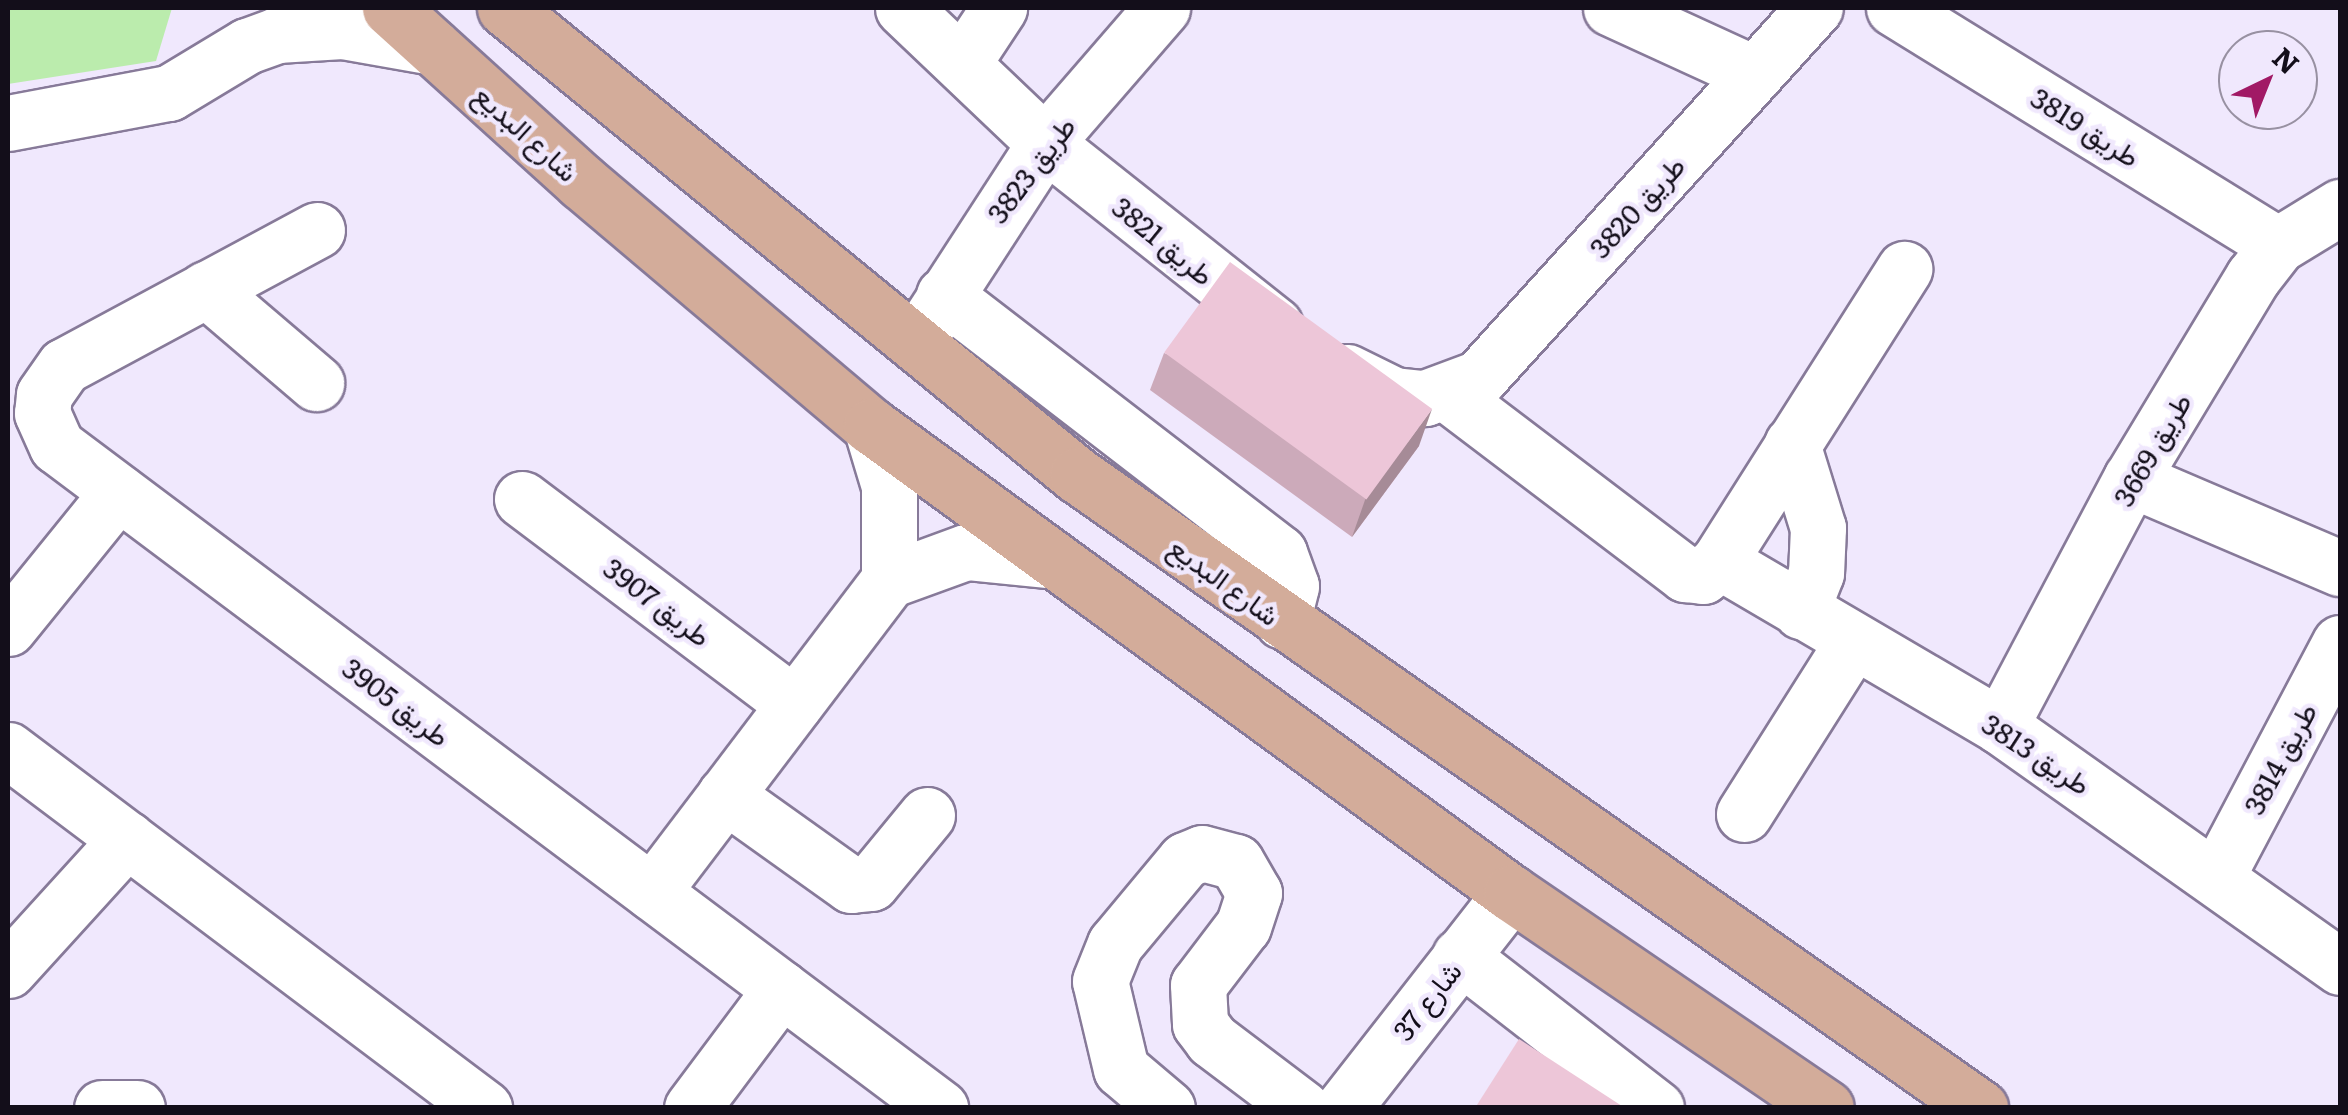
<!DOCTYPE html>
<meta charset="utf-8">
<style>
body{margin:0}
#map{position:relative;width:2348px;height:1115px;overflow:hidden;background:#f0e8fd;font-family:Literata,Vazirmatn,serif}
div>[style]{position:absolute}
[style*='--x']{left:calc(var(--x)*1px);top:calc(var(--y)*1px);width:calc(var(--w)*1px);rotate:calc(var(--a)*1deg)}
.green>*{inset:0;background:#bbecad}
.roads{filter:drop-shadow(2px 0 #877a99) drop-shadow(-2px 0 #877a99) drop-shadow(0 2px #877a99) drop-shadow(0 -2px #877a99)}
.minor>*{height:55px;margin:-27.5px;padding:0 27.5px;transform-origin:27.5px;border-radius:27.5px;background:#fff}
.major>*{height:55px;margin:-27.5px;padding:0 27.5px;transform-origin:27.5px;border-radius:27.5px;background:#d3ac9a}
.wall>*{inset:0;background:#ccaaba}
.shaded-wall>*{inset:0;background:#a68b97}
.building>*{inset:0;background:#edc6d8;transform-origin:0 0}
span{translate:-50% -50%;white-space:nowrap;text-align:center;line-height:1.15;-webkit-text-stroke:9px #f0e8fd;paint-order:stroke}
.street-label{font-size:28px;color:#130e1a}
.frame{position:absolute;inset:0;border:10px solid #130e1a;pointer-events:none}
.north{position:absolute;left:2218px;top:30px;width:100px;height:100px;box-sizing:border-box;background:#f0e8fd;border:2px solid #9891a2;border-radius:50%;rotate:43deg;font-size:28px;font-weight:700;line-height:40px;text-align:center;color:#130e1a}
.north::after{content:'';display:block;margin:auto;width:35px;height:45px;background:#a11965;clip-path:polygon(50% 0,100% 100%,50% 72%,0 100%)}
</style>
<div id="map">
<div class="green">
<i style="clip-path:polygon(8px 8px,172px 8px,156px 61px,8px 84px)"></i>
</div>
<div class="roads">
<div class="minor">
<i style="--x:903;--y:8;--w:196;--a:43.6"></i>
<i style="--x:1045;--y:143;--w:293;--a:38.4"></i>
<i style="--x:1611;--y:8;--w:158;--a:24.6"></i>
<i style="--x:1894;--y:8;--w:451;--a:31.7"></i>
<i style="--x:964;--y:61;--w:64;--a:-56.6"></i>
<i style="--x:8;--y:123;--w:164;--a:-10.6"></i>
<i style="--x:169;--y:93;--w:91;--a:-31.1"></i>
<i style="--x:247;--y:46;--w:32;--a:-20"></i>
<i style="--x:277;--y:35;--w:65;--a:-3.5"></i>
<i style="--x:342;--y:31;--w:92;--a:10"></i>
<i style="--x:317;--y:230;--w:287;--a:151.7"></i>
<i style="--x:64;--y:366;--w:35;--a:125"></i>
<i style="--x:44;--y:395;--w:18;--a:96"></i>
<i style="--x:42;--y:413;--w:36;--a:66"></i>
<i style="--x:57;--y:446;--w:1104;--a:36.86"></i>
<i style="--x:206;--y:289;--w:145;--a:40.5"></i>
<i style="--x:944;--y:295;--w:423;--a:37.6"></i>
<i style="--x:1279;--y:553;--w:35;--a:70"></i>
<i style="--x:1291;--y:586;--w:36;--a:104"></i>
<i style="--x:925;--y:328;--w:221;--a:-57"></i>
<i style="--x:1045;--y:143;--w:179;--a:-49.1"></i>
<i style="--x:1347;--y:372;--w:52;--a:26.1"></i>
<i style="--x:1394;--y:395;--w:31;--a:6"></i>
<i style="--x:1425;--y:398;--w:58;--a:-20.3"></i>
<i style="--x:1479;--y:378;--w:500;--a:-47.8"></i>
<i style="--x:1448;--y:394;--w:298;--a:37.2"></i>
<i style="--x:1685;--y:574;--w:18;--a:6"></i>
<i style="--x:1703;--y:576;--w:22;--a:-43"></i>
<i style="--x:1719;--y:561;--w:346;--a:-57.6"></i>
<i style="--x:871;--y:426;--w:63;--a:73.3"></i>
<i style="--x:889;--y:486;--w:94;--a:90"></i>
<i style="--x:1792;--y:444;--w:88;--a:72.8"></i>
<i style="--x:1818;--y:528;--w:45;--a:92.5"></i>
<i style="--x:1816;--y:573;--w:41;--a:111.5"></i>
<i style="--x:2131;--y:479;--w:227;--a:23.1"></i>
<i style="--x:522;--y:499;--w:341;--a:37"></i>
<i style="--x:1719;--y:561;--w:326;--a:30.4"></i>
<i style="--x:2000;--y:726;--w:417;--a:35.3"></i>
<i style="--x:8;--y:628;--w:175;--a:-51"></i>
<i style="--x:2000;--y:726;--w:280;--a:-62.1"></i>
<i style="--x:2131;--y:479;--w:236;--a:-58.9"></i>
<i style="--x:2253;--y:277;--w:41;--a:-52"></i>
<i style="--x:2278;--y:245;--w:73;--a:-31.5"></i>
<i style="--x:8;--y:750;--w:596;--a:36.95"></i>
<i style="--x:725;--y:795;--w:155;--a:35.5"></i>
<i style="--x:851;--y:885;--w:20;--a:-6"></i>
<i style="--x:871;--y:883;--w:88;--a:-50.5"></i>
<i style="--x:1744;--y:814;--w:202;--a:-57.7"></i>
<i style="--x:2218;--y:874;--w:261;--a:-62.2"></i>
<i style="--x:652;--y:892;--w:392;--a:-52.8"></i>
<i style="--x:889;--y:580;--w:82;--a:-20"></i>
<i style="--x:966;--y:552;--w:80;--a:5.7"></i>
<i style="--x:1460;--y:956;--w:248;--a:37.8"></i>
<i style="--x:8;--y:970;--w:177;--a:-47.7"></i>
<i style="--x:102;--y:1108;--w:35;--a:0"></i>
<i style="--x:692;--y:1108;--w:149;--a:-53.2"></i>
<i style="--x:1167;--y:1108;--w:60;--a:-139.7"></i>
<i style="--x:1121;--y:1069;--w:90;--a:-103.4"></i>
<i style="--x:1100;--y:981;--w:40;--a:-68"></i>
<i style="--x:1115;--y:944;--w:109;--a:-50.2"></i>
<i style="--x:1185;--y:860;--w:18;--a:-22"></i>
<i style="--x:1202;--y:853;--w:35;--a:15"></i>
<i style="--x:1236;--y:862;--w:36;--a:60"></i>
<i style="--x:1254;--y:893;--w:35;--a:108"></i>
<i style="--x:1243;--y:926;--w:74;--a:127.3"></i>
<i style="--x:1198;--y:985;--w:39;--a:87"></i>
<i style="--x:1200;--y:1024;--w:20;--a:53"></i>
<i style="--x:1212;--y:1040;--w:113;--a:37.1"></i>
<i style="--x:1343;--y:1108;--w:273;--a:-52"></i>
</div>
<div class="major">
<i style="--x:390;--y:8;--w:259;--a:42.2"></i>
<i style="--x:582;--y:182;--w:378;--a:40.2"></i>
<i style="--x:871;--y:426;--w:792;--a:36.12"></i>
<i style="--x:1511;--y:893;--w:381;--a:34.3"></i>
<i style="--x:505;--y:8;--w:738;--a:39.23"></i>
<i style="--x:1077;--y:475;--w:1103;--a:35.03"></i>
</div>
</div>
<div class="wall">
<i style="clip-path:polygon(1164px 353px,1419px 446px,1352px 537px,1150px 390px)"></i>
</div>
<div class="shaded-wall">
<i style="clip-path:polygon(1432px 409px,1419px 446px,1352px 537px,1365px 500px)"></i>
</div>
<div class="building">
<i style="left:1230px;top:262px;width:250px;height:112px;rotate:36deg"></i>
<i style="clip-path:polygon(1519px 1039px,1625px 1108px,1475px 1108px)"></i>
</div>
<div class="street-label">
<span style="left:2086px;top:126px;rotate:32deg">طريق 3819</span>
<span style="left:527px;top:132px;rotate:42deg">شارع البديع</span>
<span style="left:1030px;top:169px;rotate:-53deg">طريق 3823</span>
<span style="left:1636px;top:206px;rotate:-48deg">طريق 3820</span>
<span style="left:1164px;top:240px;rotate:39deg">طريق 3821</span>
<span style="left:2151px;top:449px;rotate:-60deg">طريق 3669</span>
<span style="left:1225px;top:580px;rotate:36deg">شارع البديع</span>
<span style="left:658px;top:601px;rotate:37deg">طريق 3907</span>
<span style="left:397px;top:701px;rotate:37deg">طريق 3905</span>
<span style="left:2037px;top:753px;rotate:33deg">طريق 3813</span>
<span style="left:2279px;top:758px;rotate:-62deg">طريق 3814</span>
<span style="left:1426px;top:1000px;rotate:-52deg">شارع 37</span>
</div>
<div class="frame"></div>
<div class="north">N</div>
</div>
